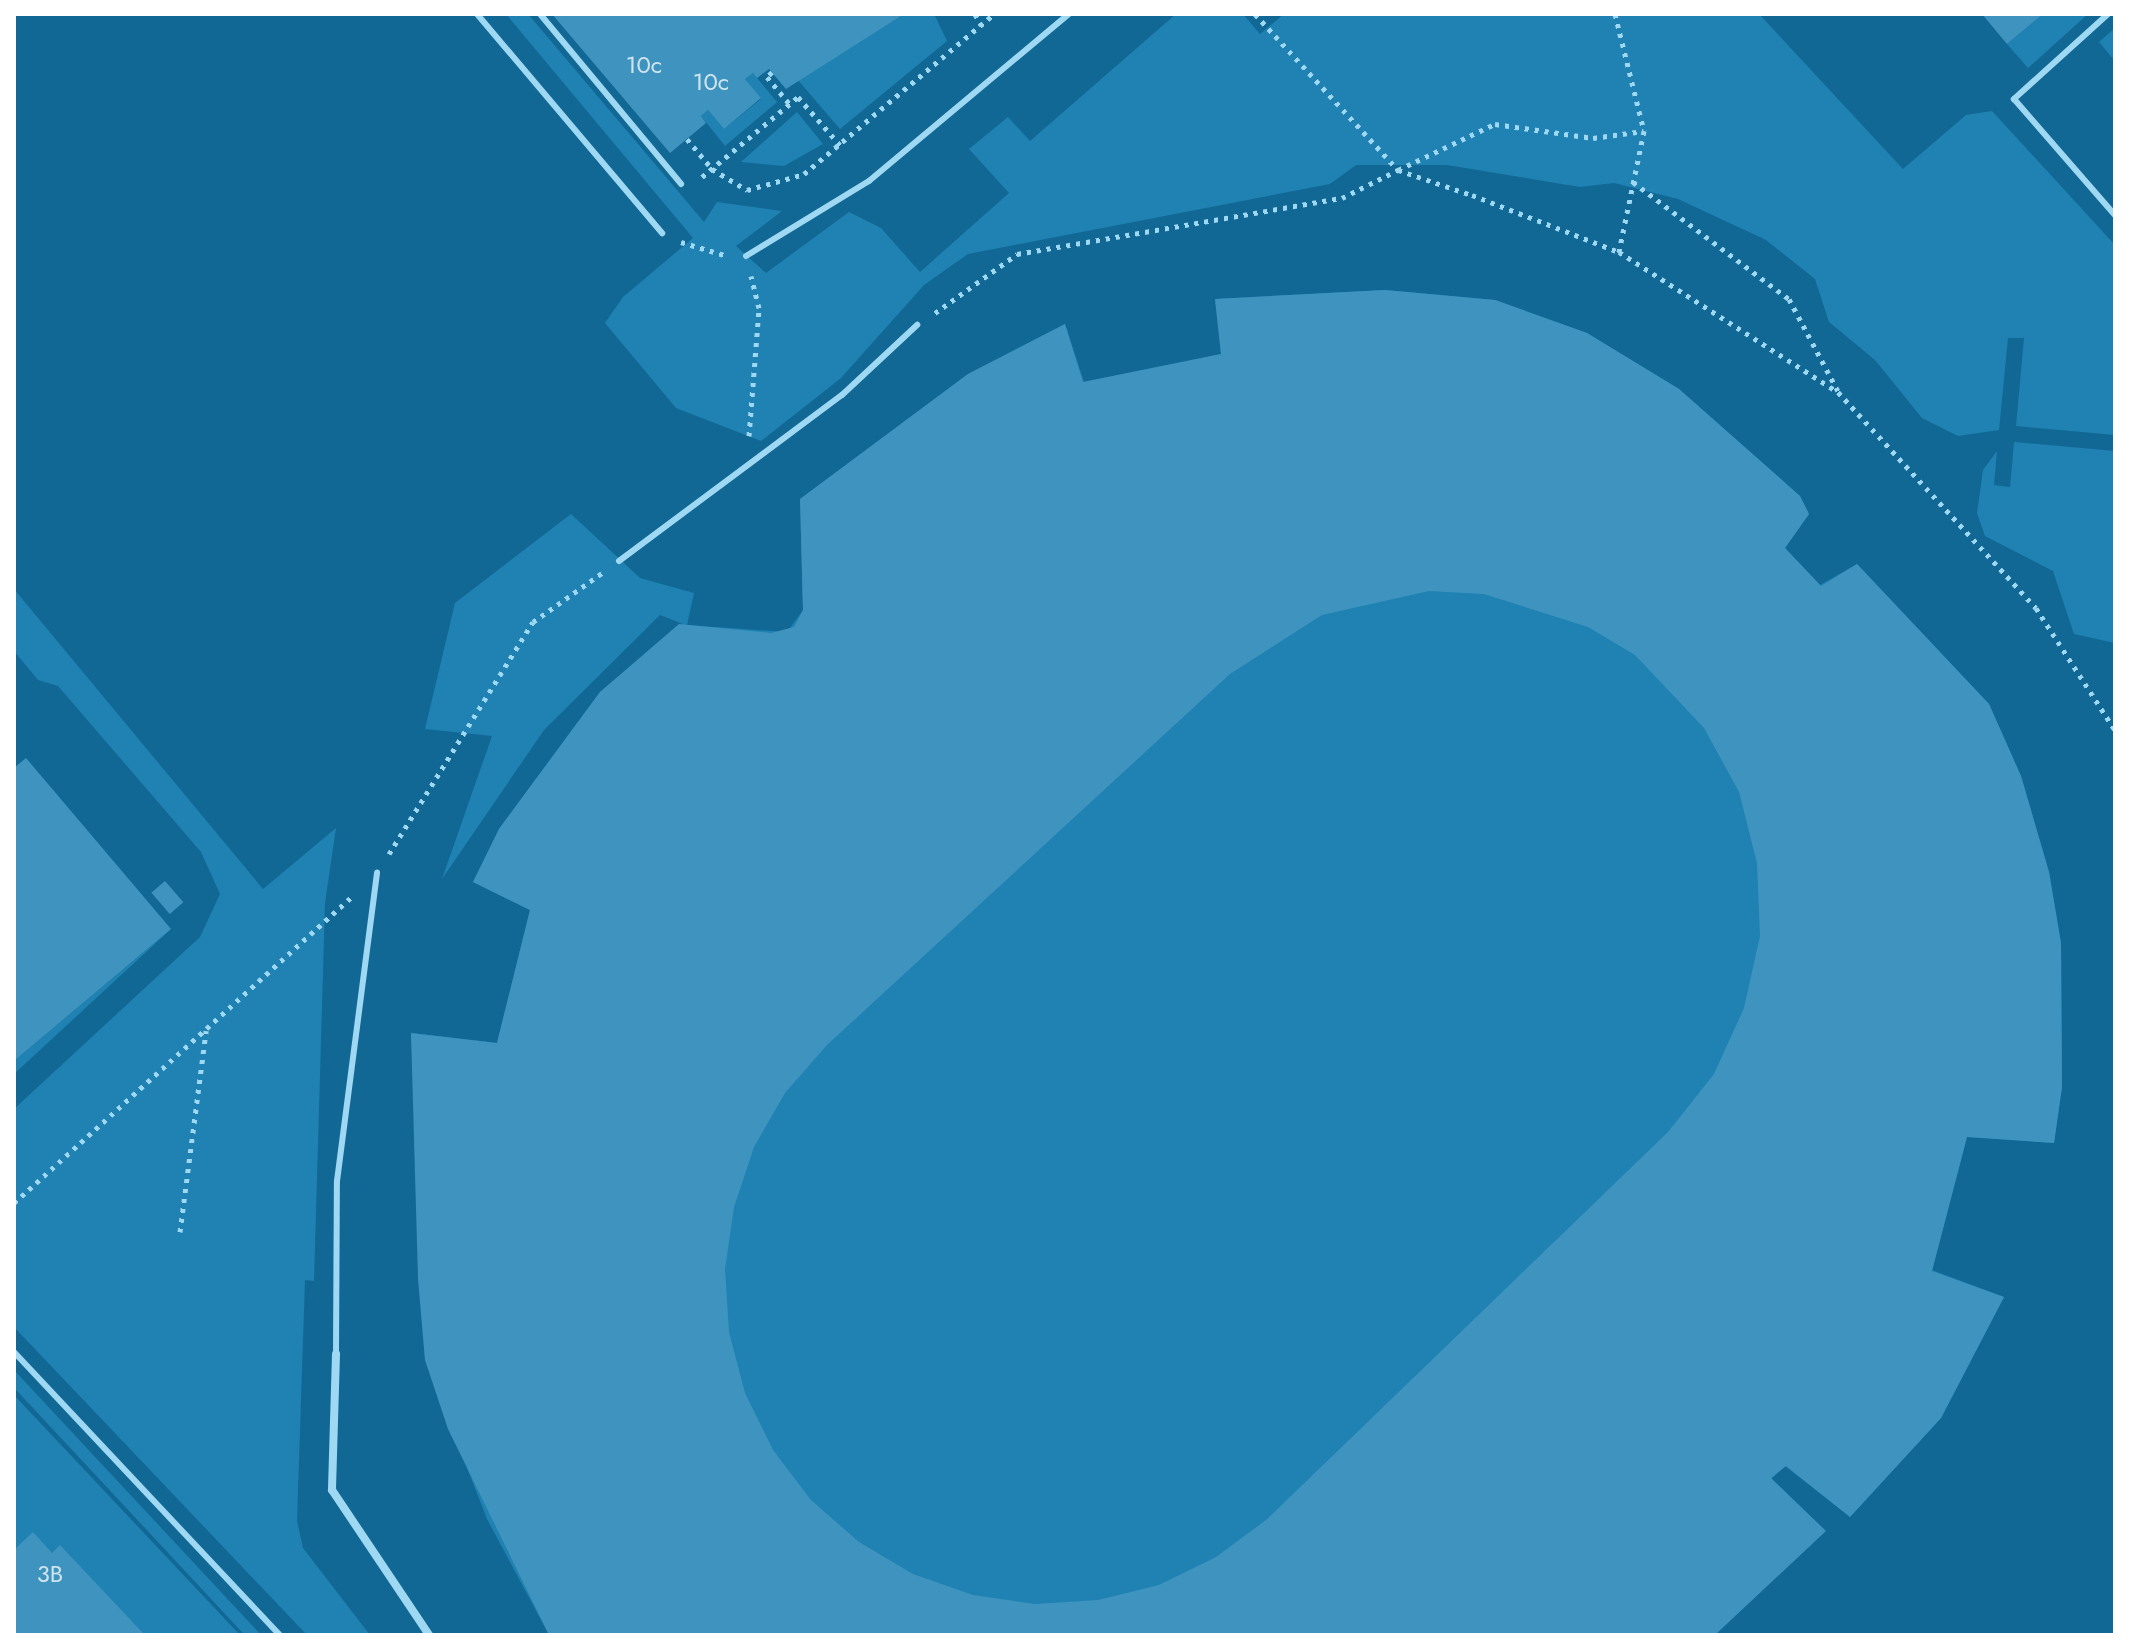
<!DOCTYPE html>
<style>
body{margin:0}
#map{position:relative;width:2129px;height:1649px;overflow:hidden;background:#116895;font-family:Jost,sans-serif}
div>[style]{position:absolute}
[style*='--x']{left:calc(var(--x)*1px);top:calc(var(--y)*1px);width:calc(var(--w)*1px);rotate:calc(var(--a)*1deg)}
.green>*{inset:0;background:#1f82b2;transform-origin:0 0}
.building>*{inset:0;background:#3e94be;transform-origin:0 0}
.path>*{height:5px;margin-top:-2.5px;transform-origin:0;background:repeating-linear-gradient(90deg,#9fd8f3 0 4px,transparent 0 10px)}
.lane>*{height:6px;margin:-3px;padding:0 3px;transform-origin:3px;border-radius:3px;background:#9fd8f3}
.street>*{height:8px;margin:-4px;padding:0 4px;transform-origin:4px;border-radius:4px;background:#9fd8f3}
span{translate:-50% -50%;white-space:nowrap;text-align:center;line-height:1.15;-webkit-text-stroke:8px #116895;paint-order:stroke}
.number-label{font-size:24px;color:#cfe4ef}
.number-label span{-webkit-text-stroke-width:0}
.frame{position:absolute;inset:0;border:16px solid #fff;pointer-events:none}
</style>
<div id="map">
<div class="green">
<i style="clip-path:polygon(506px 14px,528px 14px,704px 222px,717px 202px,782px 211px,736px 246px,766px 273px,849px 212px,881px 228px,920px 272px,1009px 193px,969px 149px,1008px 117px,1030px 141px,1176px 14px,1243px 14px,1260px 34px,1284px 14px,1759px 14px,1903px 169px,1966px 115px,1992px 111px,2115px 245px,2115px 435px,2016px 426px,2024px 338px,2008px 338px,1999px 430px,1958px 436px,1922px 418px,1875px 360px,1829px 322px,1815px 279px,1766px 240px,1678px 199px,1614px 183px,1580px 187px,1447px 165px,1356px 165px,1330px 184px,968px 254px,924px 285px,841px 378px,761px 441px,676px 408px,605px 323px,623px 297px,693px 238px)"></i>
<i style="clip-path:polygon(904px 14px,934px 14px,947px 41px,840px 129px,797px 79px)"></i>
<i style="clip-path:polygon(2043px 14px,2088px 14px,2028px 68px,2007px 44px)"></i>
<i style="clip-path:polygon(2115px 28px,2115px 61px,2099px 42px)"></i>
<i style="clip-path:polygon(753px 73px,777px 102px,725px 146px,701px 116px,708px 110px,724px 129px,761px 99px,745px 79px)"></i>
<i style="clip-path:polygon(797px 112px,823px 144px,784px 166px,741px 162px)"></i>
<i style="clip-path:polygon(1385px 290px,1495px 300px,1587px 333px,1679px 389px,1800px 496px,1809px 514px,1785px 548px,1820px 585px,1857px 564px,1989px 704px,2021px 776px,2049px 872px,2061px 943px,2062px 1087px,2054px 1143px,1967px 1137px,1932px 1270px,2004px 1297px,1941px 1418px,1850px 1517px,1785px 1466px,1608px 1635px,549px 1635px,487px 1519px,425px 1360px,411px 1033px,497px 1043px,530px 910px,473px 882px,499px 829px,600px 692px,683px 624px,660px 615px,544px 730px,442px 879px,492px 736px,425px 729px,455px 603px,571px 514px,640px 578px,694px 593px,687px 625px,787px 632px,803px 610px,800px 499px,968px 374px,1065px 324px,1084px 382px,1221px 354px,1215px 299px)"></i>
<i style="clip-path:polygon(2014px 442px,2115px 451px,2115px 643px,2074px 634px,2053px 571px,1985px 536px,1977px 513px,1983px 470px,1997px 451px,1994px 485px,2010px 487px)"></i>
<i style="clip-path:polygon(14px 589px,263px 889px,336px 828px,325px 903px,314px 1281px,305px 1280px,297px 1521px,303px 1548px,370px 1635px,307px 1635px,14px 1327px,14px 1109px,200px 937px,220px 894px,201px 852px,58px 686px,38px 680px,14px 651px)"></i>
<i style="clip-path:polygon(171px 929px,14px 1074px,14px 1061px)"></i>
<i style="left:14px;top:1370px;width:364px;height:12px;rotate:47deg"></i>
<i style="clip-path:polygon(14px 1395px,240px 1635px,145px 1635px,60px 1546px,52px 1553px,14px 1550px)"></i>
</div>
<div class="building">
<i style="clip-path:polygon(552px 14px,904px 14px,786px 89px,769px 69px,757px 78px,753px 73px,745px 79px,761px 98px,724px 129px,708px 110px,701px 116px,706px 123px,670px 153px)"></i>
<i style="clip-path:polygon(1982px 14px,2043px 14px,2007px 44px)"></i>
<i style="clip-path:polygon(evenodd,1385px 290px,1495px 300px,1587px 333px,1679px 389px,1800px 496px,1809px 514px,1785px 548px,1821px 586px,1857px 564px,1989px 704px,2021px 776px,2049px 872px,2061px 943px,2062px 1087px,2054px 1143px,1967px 1137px,1932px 1271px,2004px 1297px,1941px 1418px,1850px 1517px,1786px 1466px,1771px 1478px,1826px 1531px,1715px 1635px,549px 1635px,448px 1429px,425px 1360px,418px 1279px,411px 1033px,497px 1043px,530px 910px,473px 882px,499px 829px,600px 692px,679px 624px,771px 633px,794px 627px,803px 610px,800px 499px,968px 374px,1065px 324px,1083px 382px,1221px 354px,1215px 299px,1385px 290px,1429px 591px,1484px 594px,1588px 627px,1635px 655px,1704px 728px,1739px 792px,1757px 863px,1760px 936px,1744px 1008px,1714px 1074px,1668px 1132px,1266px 1520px,1216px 1557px,1159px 1585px,1098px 1600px,1035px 1604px,973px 1595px,913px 1574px,859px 1542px,811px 1500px,773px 1450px,745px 1393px,729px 1332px,725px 1269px,734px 1207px,754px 1147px,785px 1093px,827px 1045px,1230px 674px,1322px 615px,1429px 591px)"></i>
<i style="clip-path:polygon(26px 758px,171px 929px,14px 1061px,14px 768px)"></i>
<i style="left:165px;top:881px;width:28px;height:18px;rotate:49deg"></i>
<i style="clip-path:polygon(33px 1532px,52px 1553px,60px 1545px,145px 1635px,14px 1635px,14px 1550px)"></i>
</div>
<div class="path">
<i style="--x:975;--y:14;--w:13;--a:61"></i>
<i style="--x:1255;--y:14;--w:212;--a:47.5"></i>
<i style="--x:1398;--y:170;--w:107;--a:-25.4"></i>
<i style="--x:1495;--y:124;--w:99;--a:8.1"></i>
<i style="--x:1593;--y:138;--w:51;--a:-7.8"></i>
<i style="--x:1615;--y:14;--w:121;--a:76.1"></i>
<i style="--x:1644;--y:131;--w:124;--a:101.7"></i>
<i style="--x:772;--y:72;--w:7;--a:135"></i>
<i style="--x:767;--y:77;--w:35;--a:50"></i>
<i style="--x:687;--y:139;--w:39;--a:50"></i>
<i style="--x:712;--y:169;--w:41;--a:31"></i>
<i style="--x:747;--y:190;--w:59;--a:-15.7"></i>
<i style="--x:804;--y:174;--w:248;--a:-40.1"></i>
<i style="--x:702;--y:177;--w:125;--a:-39.8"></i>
<i style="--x:798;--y:97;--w:64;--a:48.8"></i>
<i style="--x:1633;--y:182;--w:195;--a:36.9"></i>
<i style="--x:1789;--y:299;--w:104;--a:62"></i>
<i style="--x:681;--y:242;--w:45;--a:16.8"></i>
<i style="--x:935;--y:313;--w:101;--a:-35.7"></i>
<i style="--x:1017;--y:254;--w:330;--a:-9.8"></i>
<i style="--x:1342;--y:198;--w:63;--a:-26.6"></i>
<i style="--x:1398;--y:170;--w:78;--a:18.7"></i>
<i style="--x:1472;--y:195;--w:158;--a:21.2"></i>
<i style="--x:1619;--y:252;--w:260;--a:32.6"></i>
<i style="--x:1838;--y:392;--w:293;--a:47.5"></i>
<i style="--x:2036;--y:608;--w:145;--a:57.1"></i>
<i style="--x:749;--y:436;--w:128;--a:-85.5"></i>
<i style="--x:759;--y:308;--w:33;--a:-104"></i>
<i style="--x:389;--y:854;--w:273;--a:-58.2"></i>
<i style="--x:533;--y:622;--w:85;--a:-35.4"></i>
<i style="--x:14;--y:1203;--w:455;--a:-42.2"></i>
<i style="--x:180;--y:1232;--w:203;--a:-82.6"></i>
</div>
<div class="lane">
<i style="--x:477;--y:14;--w:287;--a:49.8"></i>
<i style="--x:540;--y:14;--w:221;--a:50.3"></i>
<i style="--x:2108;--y:14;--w:127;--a:137.9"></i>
<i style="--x:2014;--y:99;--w:154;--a:49"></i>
<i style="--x:746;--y:256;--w:144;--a:-31.4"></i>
<i style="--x:869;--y:181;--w:261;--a:-39.9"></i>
<i style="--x:619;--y:561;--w:278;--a:-36.7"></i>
<i style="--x:842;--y:395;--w:103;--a:-43"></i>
<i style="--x:14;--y:1352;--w:388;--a:46.8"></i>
<i style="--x:336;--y:1354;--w:173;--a:-89.7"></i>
<i style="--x:337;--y:1181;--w:311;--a:-82.6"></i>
</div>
<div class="street">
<i style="--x:336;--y:1354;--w:136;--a:91.7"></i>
<i style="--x:332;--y:1490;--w:174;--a:56.2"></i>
</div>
<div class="number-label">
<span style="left:644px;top:65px">10c</span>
<span style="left:711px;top:82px">10c</span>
<span style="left:50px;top:1574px">3B</span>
</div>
<div class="frame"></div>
</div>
